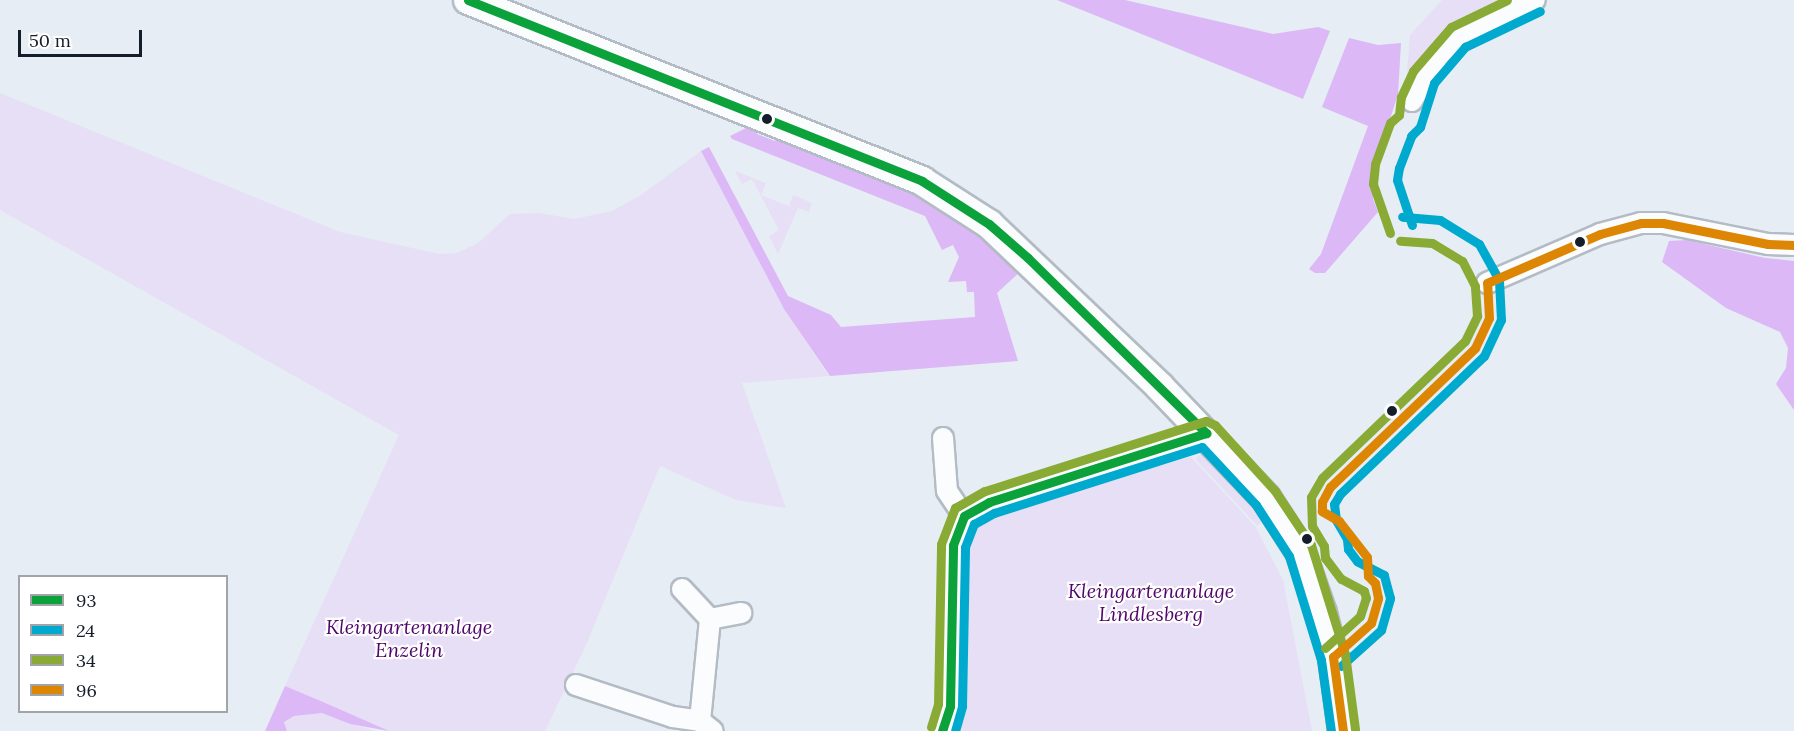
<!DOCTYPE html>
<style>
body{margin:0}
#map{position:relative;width:1794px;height:731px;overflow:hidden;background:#e6edf4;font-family:Lora,serif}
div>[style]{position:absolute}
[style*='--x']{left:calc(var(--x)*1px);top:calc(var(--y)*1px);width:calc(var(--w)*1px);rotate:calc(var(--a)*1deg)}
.green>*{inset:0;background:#e7dff5;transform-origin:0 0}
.forest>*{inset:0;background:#dcb8f6}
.roads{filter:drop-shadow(2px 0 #b3bbc4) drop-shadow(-2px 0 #b3bbc4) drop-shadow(0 2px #b3bbc4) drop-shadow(0 -2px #b3bbc4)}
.street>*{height:20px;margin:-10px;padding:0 10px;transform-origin:10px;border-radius:10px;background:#fbfcfd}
.secondary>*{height:28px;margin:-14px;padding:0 14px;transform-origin:14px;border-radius:14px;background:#fbfcfd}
.bus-1>*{height:9px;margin:-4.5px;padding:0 4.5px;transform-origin:4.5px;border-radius:4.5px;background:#0ba13b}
.bus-2>*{height:9px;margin:-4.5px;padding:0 4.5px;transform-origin:4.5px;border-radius:4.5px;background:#00a9ce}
.bus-3>*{height:9px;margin:-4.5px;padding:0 4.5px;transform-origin:4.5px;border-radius:4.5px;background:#89ab36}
.bus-4>*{height:9px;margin:-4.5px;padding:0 4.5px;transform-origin:4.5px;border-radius:4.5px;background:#dd8604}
.dots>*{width:16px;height:16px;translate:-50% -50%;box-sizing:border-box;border:3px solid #fff;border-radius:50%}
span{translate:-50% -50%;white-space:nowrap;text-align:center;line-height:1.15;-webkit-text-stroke:4.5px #fff;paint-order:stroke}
.park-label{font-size:20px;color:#4e046a;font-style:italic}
.legend{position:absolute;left:18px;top:575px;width:210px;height:138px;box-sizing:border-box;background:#fff;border:2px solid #a1a5aa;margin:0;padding:8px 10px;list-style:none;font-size:18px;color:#141e2a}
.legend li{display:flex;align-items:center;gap:12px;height:30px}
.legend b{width:30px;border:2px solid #a1a5aa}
.scale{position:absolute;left:18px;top:30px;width:124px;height:27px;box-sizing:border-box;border:3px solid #141e2a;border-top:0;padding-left:8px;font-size:18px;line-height:21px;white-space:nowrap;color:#141e2a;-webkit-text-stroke:4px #fff;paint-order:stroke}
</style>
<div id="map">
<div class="green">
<i style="clip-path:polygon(1442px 0,1525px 0,1446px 32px,1406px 86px,1410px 35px)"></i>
<i style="clip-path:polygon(0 93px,340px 232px,439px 254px,457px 253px,478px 243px,510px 214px,539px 213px,574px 219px,612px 211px,641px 195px,701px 151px,784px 309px,829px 376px,742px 383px,786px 508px,736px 500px,660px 466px,586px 645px,545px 731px,387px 731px,285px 686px,399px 435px,0 210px)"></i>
<i style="clip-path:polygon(735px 171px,766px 183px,761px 195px,789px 206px,793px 195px,812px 203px,809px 212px,798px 208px,778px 254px,769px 236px,779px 230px,752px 179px,742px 184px)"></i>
<i style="left:1202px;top:453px;width:91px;height:9px;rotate:47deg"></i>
<i style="clip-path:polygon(1191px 457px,1255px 526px,1283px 580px,1312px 731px,949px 731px,960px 560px,973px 526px,990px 514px)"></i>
<i style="clip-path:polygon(322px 713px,350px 724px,376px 731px,287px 731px,284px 722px,294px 716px)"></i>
</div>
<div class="forest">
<i style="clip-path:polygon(1057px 0,1125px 0,1273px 34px,1318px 27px,1330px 31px,1303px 99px)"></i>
<i style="clip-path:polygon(1349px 38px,1378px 45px,1401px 43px,1398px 94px,1373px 173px,1373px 199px,1378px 212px,1325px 273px,1315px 273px,1309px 269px,1321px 254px,1368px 126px,1322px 107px)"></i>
<i style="clip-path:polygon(748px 127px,758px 129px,757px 134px,775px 141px,778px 136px,903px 186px,975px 233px,1021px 271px,997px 293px,1018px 361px,830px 376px,784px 309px,701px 151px,709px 147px,788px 296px,831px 315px,841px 327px,975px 317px,974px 292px,967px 292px,966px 281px,948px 282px,959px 257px,953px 245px,942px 250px,925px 216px,732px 139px,730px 136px)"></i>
<i style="clip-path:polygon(1687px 240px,1765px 258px,1794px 261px,1794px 410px,1776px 384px,1786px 368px,1788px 348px,1780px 332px,1726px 308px,1662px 262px,1669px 241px)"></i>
<i style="clip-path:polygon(285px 686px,323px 702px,389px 731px,350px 724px,322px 713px,294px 716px,284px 722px,287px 731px,265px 731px)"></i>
</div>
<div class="roads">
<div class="street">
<i style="--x:1412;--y:101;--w:53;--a:-59.6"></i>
<i style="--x:1439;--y:55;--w:26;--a:-43"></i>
<i style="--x:1458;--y:37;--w:85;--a:-25.7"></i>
<i style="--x:1487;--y:283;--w:123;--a:-23.4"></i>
<i style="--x:1600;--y:234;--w:42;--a:-15"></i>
<i style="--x:1641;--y:223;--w:22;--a:0"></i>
<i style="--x:1663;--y:223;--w:107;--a:11.3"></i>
<i style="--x:1768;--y:244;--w:26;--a:2"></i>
<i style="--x:943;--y:438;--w:53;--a:85.7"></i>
<i style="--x:947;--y:491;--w:30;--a:56"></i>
<i style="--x:682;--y:589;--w:41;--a:47"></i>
<i style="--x:710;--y:619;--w:102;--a:95.6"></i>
<i style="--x:710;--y:619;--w:32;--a:-11"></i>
<i style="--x:576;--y:685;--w:102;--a:18.3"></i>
<i style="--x:673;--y:717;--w:27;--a:8"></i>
<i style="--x:700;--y:721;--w:16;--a:38"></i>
<i style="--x:942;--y:731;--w:26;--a:-72"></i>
<i style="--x:950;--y:706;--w:161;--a:-88.9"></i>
<i style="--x:953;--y:545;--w:31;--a:-69"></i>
<i style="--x:964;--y:516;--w:29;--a:-29"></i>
<i style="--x:989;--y:502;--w:228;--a:-17.6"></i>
</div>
<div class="secondary">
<i style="--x:468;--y:0;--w:489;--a:21.7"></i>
<i style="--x:922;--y:181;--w:80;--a:32.7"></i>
<i style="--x:989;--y:224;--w:235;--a:43.6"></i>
<i style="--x:1159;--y:386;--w:155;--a:46.3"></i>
<i style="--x:1266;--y:498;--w:63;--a:57.3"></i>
<i style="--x:1300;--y:551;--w:66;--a:70.5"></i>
<i style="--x:1322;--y:613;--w:45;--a:76"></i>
<i style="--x:1333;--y:657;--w:75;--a:82.3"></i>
</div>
</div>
<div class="bus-1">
<i style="--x:468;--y:0;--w:489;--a:21.7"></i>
<i style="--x:922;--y:181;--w:80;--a:32.7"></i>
<i style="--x:989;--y:224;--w:52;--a:41.1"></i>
<i style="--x:1028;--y:258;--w:250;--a:44.5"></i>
<i style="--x:942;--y:731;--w:26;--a:-72"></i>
<i style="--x:950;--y:706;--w:161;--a:-88.9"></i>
<i style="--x:953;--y:545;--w:31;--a:-69"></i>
<i style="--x:964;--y:516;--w:29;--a:-29"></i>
<i style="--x:989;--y:502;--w:228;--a:-17.6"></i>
</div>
<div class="bus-2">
<i style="--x:1412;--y:225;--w:47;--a:-108.4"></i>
<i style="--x:1397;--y:180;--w:12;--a:-81"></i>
<i style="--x:1399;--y:168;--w:34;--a:-69"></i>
<i style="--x:1411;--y:136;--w:13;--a:-45"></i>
<i style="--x:1420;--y:127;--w:46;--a:-72.3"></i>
<i style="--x:1434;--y:83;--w:48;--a:-49.3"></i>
<i style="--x:1465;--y:47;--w:83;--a:-25.6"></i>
<i style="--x:1341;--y:666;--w:54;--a:-42"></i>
<i style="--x:1381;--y:630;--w:33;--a:-74"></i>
<i style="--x:1390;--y:598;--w:24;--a:-105"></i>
<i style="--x:1384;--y:575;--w:30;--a:-153"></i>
<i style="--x:1357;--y:561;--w:15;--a:-127"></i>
<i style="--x:1348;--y:549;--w:10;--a:-96"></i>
<i style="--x:1347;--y:539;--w:22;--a:-120"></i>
<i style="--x:1336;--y:520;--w:16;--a:-97"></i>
<i style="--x:1334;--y:504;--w:12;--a:-59"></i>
<i style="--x:1340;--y:494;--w:199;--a:-43.8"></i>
<i style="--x:1484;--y:356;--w:40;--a:-65"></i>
<i style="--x:1501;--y:320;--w:40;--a:-92.9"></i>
<i style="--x:1499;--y:280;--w:41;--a:-119.1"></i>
<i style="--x:1479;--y:244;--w:46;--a:-148.4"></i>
<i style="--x:1440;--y:220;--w:38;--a:-175"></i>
<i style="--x:955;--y:731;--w:26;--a:-74"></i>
<i style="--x:962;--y:706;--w:159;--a:-88.9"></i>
<i style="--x:965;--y:547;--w:25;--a:-69"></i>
<i style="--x:974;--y:524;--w:23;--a:-29"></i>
<i style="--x:994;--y:513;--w:218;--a:-17.6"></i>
<i style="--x:1202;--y:447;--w:79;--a:47"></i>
<i style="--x:1256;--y:505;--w:61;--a:57.1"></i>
<i style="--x:1289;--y:556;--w:109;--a:72.9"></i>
<i style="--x:1321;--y:660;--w:72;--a:82"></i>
</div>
<div class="bus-3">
<i style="--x:1390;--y:233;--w:52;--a:-109.1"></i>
<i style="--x:1373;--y:184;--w:20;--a:-84"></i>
<i style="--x:1375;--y:164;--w:44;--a:-69.9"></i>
<i style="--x:1390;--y:123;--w:12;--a:-42"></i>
<i style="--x:1399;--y:115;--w:18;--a:-84"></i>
<i style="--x:1401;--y:97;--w:29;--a:-65"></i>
<i style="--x:1413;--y:71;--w:58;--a:-49.2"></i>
<i style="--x:1451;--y:27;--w:62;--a:-25.7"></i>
<i style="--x:1325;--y:648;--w:47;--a:-42.4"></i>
<i style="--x:1360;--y:616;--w:19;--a:-72"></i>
<i style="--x:1366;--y:598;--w:7;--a:-106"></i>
<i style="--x:1364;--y:591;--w:26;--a:-152"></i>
<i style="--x:1341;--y:579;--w:26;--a:-127"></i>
<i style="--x:1325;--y:558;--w:12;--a:-95"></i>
<i style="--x:1324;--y:546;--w:23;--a:-121"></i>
<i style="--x:1312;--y:526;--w:29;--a:-92"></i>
<i style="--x:1311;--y:497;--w:22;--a:-60"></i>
<i style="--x:1322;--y:478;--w:198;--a:-43.8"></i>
<i style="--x:1465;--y:341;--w:28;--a:-64"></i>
<i style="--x:1477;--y:316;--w:30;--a:-94"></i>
<i style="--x:1475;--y:286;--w:28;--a:-117"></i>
<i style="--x:1462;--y:261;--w:35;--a:-149"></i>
<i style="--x:1432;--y:243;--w:32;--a:-176"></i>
<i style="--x:931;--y:727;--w:24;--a:-73"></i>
<i style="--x:938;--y:704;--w:160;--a:-88.9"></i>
<i style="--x:941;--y:544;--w:39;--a:-69"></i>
<i style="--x:955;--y:508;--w:34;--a:-30"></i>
<i style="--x:985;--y:491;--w:232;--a:-17.6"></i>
<i style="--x:1206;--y:421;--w:10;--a:24"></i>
<i style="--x:1215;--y:425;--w:89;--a:47.7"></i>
<i style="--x:1275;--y:491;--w:65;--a:56.3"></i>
<i style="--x:1311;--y:545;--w:114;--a:72.7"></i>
<i style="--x:1345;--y:654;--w:76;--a:82.4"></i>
</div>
<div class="bus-4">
<i style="--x:1343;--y:731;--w:75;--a:-97.7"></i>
<i style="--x:1333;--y:657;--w:51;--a:-41.8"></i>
<i style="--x:1371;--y:623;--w:26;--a:-74"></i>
<i style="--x:1378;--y:598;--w:15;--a:-101"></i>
<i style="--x:1375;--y:583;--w:10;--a:-135"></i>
<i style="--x:1368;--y:576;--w:19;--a:-93"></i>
<i style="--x:1367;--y:557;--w:46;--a:-127.9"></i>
<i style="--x:1339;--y:521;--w:20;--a:-150"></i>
<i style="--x:1322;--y:511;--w:9;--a:-90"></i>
<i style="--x:1322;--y:502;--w:17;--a:-62"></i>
<i style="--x:1330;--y:487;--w:201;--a:-43.8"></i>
<i style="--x:1475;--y:348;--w:33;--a:-65"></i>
<i style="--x:1489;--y:318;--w:35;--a:-93"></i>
<i style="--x:1487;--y:283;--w:123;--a:-23.4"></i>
<i style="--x:1600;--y:234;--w:42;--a:-15"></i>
<i style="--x:1641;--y:223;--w:22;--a:0"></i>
<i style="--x:1663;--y:223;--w:107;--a:11.3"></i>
<i style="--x:1768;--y:244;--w:26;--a:2"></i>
</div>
<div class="dots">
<i style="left:767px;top:119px;background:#141e2a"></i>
<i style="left:1580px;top:242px;background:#141e2a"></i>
<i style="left:1392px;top:411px;background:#141e2a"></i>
<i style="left:1307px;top:539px;background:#141e2a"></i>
</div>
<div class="park-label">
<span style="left:1151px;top:602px">Kleingartenanlage<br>Lindlesberg</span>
<span style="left:409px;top:638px">Kleingartenanlage<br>Enzelin</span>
</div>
<ul class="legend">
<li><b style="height:8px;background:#0ba13b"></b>93</li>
<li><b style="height:8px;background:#00a9ce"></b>24</li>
<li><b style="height:8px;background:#89ab36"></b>34</li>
<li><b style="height:8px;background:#dd8604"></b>96</li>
</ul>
<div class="scale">50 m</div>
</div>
